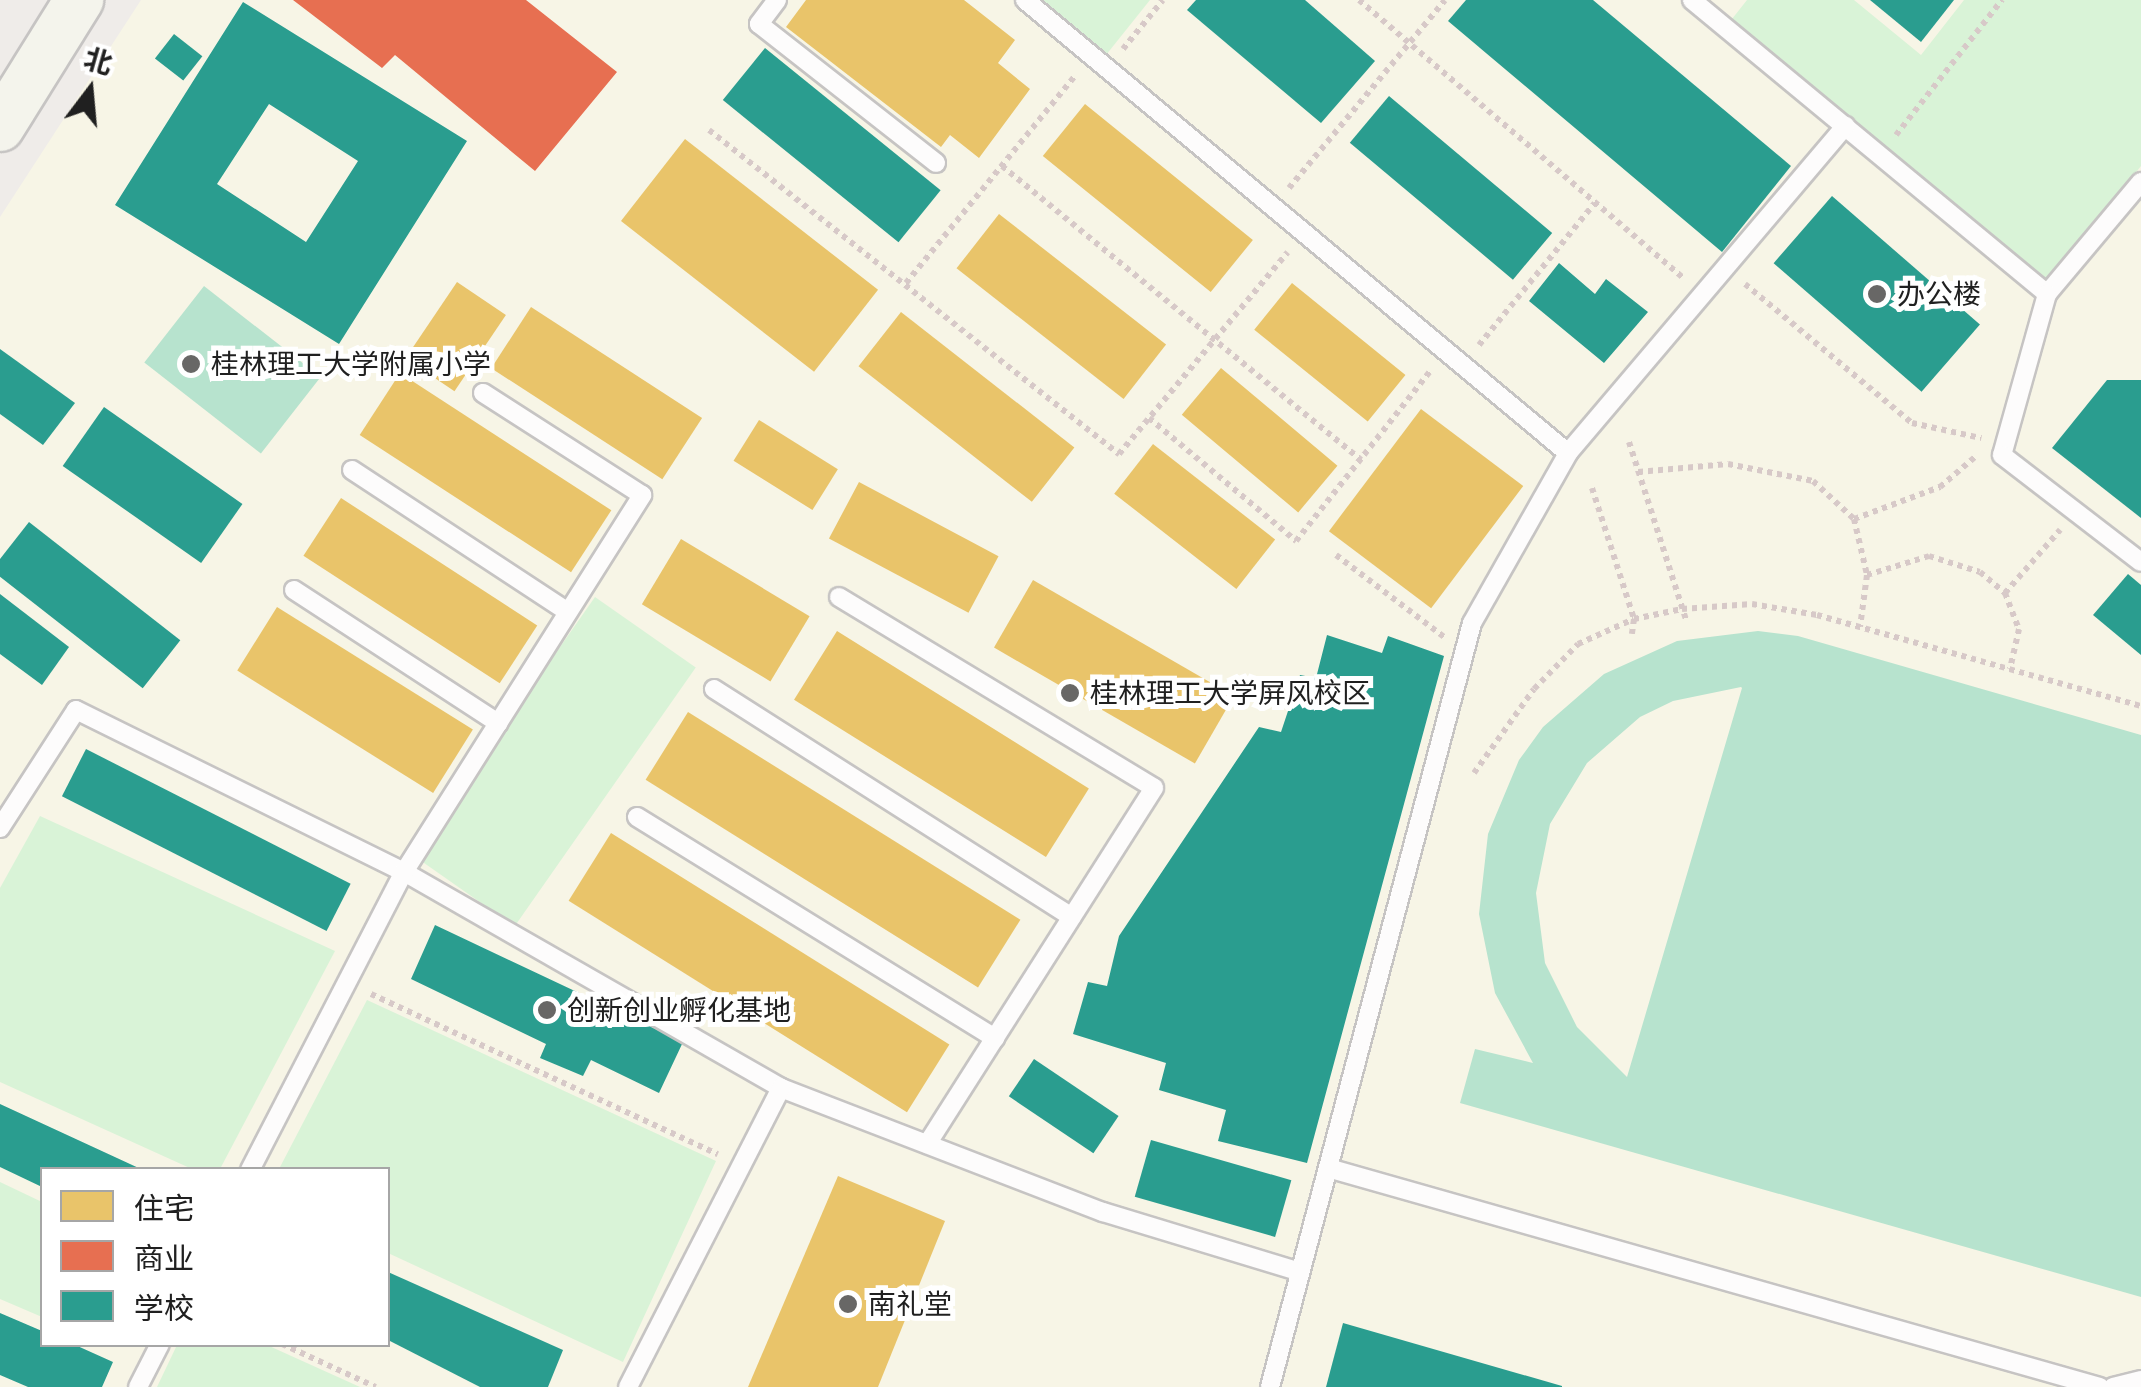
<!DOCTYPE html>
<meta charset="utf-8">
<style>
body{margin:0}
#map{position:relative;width:2141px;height:1387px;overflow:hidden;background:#efece9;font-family:"Public Sans","Noto Sans SC",sans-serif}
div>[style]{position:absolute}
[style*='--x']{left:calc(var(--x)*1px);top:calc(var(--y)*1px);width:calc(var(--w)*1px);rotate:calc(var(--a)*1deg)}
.education>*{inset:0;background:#f7f5e6}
.park>*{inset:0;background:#d9f3d7;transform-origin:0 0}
.pitch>*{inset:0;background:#b7e3ce;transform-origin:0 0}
.homes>*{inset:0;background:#e9c46a;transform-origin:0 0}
.shops>*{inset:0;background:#e76f51}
.schools>*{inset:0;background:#2a9d8f;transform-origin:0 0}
.path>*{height:6px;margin-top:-3px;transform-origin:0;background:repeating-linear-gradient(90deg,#d7c9c8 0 5px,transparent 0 10px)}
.roads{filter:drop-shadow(2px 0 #c6c4c3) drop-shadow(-2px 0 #c6c4c3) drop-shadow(0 2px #c6c4c3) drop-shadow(0 -2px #c6c4c3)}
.service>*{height:18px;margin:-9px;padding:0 9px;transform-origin:9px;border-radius:9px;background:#fdfcfc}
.secondary>*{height:48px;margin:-24px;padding:0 24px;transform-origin:24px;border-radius:24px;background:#f4f4ec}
.dots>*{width:28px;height:28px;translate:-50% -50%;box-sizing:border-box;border:5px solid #fff;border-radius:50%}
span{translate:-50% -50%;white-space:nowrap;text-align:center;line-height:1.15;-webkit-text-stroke:10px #fff;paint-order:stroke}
.poi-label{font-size:28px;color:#202020}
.left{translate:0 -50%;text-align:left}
.legend{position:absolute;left:40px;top:1167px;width:350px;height:180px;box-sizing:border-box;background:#fff;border:2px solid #a6a6a6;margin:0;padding:12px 18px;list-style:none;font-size:30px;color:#202020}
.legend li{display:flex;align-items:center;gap:20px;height:50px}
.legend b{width:50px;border:2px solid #a6a6a6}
.north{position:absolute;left:40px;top:40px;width:100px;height:100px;-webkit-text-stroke:8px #fff;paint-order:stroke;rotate:16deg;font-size:28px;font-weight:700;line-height:40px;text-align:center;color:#202020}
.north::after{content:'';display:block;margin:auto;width:35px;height:45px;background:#202020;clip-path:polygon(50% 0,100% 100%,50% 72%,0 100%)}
</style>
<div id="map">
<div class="education">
<i style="clip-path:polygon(evenodd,141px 0,2141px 0,2141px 1387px,0 1387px,0 217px,141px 0,42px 1170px,388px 1170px,388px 1344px,42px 1344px,42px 1170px)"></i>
</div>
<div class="park">
<i style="clip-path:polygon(1040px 0,1150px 0,1106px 55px)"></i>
<i style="clip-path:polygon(1747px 0,1854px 0,1921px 55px,1964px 0,2141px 0,2141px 166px,2046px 283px,1732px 19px)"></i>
<i style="left:595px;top:597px;width:123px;height:316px;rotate:35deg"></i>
<i style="clip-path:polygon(40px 816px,335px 951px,220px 1169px,192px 1169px,0 1082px,0 888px)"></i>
<i style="clip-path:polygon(367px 1000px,716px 1161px,623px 1362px,388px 1253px,388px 1170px,279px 1169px)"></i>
<i style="clip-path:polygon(0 1182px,42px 1202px,42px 1317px,0 1299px)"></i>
<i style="clip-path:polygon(177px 1345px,267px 1345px,360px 1387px,157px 1387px)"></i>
</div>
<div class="pitch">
<i style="left:204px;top:286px;width:148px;height:97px;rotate:38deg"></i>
<i style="clip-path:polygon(evenodd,1758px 631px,1798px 636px,2141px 735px,2141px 1297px,1460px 1103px,1475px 1049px,1533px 1063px,1495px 993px,1479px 914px,1488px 834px,1519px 760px,1543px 727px,1604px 674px,1677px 641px,1758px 631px,1741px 687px,1742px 688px,1627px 1077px,1577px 1027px,1545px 963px,1536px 893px,1550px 824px,1587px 763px,1640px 717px,1673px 701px,1741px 687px)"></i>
</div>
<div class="homes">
<i style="clip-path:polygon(806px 0,964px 0,1015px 40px,998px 63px,1030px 89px,979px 158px,950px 135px,941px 147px,786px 27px)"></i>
<i style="left:1085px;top:104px;width:216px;height:67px;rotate:39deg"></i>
<i style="left:685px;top:139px;width:245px;height:104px;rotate:38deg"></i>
<i style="left:999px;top:214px;width:212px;height:69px;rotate:38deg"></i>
<i style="left:457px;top:282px;width:59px;height:92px;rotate:34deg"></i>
<i style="left:1292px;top:283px;width:146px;height:60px;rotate:39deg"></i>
<i style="left:531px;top:307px;width:204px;height:73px;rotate:33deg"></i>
<i style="left:901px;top:312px;width:220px;height:69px;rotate:38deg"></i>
<i style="left:1221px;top:368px;width:152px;height:61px;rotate:40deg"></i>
<i style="left:400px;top:373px;width:252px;height:74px;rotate:33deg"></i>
<i style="left:1421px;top:409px;width:128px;height:153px;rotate:37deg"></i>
<i style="left:759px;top:420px;width:93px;height:48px;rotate:32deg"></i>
<i style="left:1153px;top:444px;width:155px;height:63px;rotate:38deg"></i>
<i style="left:859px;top:482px;width:158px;height:64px;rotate:28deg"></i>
<i style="left:341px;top:498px;width:234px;height:69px;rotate:33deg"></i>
<i style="left:681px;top:539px;width:150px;height:76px;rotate:31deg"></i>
<i style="left:1033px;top:580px;width:232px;height:78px;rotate:30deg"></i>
<i style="left:277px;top:607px;width:231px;height:75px;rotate:32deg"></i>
<i style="left:837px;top:631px;width:297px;height:81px;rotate:32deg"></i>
<i style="left:688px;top:712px;width:392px;height:80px;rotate:32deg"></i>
<i style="left:611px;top:833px;width:399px;height:80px;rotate:32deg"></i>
<i style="clip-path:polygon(838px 1176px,945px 1221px,878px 1387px,748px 1387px)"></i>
</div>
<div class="shops">
<i style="clip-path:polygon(293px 0,526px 0,617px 72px,535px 171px,395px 55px,382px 68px)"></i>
</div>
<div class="schools">
<i style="clip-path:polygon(1196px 0,1305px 0,1375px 61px,1321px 123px,1187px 10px)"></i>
<i style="clip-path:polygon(1466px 0,1593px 0,1791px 166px,1722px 252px,1448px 21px)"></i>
<i style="clip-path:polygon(1870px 0,1954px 0,1921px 42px)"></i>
<i style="clip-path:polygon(evenodd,243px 2px,467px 141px,339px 344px,115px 205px,243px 2px,269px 104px,358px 161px,306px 242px,217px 184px,269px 104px)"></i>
<i style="left:174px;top:34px;width:36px;height:31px;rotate:38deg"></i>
<i style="left:765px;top:48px;width:226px;height:67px;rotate:39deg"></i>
<i style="left:1389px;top:96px;width:213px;height:61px;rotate:40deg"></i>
<i style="left:1832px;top:196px;width:196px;height:89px;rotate:41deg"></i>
<i style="clip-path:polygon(1559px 263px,1595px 294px,1606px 279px,1648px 312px,1604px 363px,1529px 301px)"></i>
<i style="clip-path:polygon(0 349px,75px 403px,43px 445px,0 414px)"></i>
<i style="clip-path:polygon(2107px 380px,2141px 380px,2141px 518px,2052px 448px)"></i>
<i style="left:104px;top:407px;width:169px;height:72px;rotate:35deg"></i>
<i style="left:29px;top:522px;width:192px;height:61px;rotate:38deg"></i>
<i style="clip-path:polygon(2128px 574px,2141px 585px,2141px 655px,2093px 615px)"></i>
<i style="clip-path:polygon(0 594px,69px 647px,42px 685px,0 654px)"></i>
<i style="clip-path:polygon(1327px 635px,1382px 653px,1388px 636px,1444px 656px,1307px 1163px,1218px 1141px,1226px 1110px,1159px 1090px,1166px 1063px,1073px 1034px,1088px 982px,1107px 986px,1119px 936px,1259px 727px,1281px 732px,1300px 675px,1316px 678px)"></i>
<i style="left:86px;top:749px;width:297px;height:53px;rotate:27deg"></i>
<i style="clip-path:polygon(435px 925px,683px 1042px,659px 1093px,591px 1060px,583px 1076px,540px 1058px,546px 1044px,411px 979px)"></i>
<i style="left:1034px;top:1059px;width:102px;height:45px;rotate:34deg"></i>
<i style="clip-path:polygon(0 1104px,143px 1170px,42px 1170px,42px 1187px,0 1167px)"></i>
<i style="left:1151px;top:1140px;width:146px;height:59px;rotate:16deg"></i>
<i style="clip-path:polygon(388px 1272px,563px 1350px,548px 1387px,480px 1387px,388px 1340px)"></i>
<i style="clip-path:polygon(0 1313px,42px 1331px,42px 1344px,73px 1344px,113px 1362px,102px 1387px,28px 1387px,0 1375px)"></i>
<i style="clip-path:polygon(1343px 1323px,1562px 1386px,1562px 1387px,1326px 1387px)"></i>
</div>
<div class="path">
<i style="--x:1359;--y:0;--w:426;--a:40.6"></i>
<i style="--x:1123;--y:49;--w:63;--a:-50.8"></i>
<i style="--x:709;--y:130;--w:523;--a:38.32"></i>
<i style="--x:1119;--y:454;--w:263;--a:-50.1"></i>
<i style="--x:1896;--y:135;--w:172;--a:-51.9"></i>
<i style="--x:1002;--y:166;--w:464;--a:39.3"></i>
<i style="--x:1289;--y:188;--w:244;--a:-50.3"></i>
<i style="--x:906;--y:283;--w:267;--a:-50.8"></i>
<i style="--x:1745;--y:284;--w:217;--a:39.8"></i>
<i style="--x:1912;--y:423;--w:71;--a:12.3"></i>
<i style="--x:1479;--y:345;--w:183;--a:-50.8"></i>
<i style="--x:1149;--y:418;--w:192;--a:39.9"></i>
<i style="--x:1296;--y:541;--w:218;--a:-51.7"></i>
<i style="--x:1629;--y:442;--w:187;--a:72.2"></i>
<i style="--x:1638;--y:472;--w:90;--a:-5.1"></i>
<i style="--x:1728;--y:464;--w:87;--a:11.3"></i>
<i style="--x:1813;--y:481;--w:56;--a:42.8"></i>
<i style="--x:1854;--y:519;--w:57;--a:76.9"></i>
<i style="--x:1867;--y:575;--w:52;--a:97.7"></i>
<i style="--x:1592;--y:488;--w:138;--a:72.2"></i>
<i style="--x:1634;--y:619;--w:15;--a:98"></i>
<i style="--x:1854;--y:519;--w:92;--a:-20.4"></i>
<i style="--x:1940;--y:487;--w:48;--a:-40.7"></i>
<i style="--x:1336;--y:555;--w:136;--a:37.2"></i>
<i style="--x:1867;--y:575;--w:65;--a:-17"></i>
<i style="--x:1929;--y:556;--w:53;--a:17.4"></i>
<i style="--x:1980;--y:572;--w:33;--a:40"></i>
<i style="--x:2005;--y:593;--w:39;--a:69"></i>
<i style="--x:2019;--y:629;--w:41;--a:102.7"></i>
<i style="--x:2005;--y:593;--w:84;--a:-48.9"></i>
<i style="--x:1474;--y:773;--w:103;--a:-54.5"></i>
<i style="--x:1534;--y:689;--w:63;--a:-45.6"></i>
<i style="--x:1578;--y:644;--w:61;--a:-24.1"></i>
<i style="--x:1634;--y:619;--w:49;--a:-11.8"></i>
<i style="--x:1682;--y:609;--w:70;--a:-4.1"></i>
<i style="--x:1752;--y:604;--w:66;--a:9.6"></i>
<i style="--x:1817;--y:615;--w:337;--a:15.7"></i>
<i style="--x:371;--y:994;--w:382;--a:24.8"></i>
<i style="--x:282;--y:1344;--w:103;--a:24.6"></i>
</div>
<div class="roads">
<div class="service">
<i style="--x:777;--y:0;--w:30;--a:127"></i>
<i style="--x:759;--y:24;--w:225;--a:38.1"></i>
<i style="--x:1025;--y:0;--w:707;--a:39.84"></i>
<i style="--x:1692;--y:0;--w:461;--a:39.6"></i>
<i style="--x:2141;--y:182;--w:146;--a:130"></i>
<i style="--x:2047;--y:294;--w:167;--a:105.6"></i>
<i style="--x:2002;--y:455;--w:175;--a:37.6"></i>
<i style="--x:352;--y:470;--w:258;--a:33.3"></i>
<i style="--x:294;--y:590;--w:244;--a:33.1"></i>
<i style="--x:839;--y:597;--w:368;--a:31.2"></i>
<i style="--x:1154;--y:788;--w:422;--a:122.5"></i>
<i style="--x:714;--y:689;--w:424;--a:32.5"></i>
<i style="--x:637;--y:817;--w:421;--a:31.7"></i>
<i style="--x:0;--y:828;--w:140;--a:-57.2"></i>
<i style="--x:76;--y:710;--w:366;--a:26.3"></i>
<i style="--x:404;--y:872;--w:434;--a:29.8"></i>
<i style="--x:781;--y:1088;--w:345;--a:21.1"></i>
<i style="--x:1103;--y:1212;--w:206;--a:16.9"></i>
<i style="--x:1328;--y:1168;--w:802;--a:15.84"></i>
<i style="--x:250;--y:1170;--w:335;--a:-62.7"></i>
<i style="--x:404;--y:872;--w:446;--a:-57.7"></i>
<i style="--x:642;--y:495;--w:189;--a:-147.3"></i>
<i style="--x:138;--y:1387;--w:48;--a:-62.9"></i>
<i style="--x:628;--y:1387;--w:336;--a:-62.9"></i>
<i style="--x:1270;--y:1387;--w:790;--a:-75.19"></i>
<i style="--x:1472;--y:623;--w:195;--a:-60.5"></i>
<i style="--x:1568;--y:453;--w:429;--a:-49.7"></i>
<i style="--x:2113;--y:1387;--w:29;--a:-14"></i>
</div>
<div class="secondary">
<i style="--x:0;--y:127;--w:150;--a:-58.1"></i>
</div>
</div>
<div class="dots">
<i style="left:1877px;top:294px;background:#686766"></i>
<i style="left:191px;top:364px;background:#686766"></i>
<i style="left:1070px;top:693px;background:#686766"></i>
<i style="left:547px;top:1010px;background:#686766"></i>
<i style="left:848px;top:1304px;background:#686766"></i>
</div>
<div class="poi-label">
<span class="left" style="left:1897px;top:294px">办公楼</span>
<span class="left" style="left:211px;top:364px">桂林理工大学附属小学</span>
<span class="left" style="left:1090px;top:693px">桂林理工大学屏风校区</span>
<span class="left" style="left:567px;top:1010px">创新创业孵化基地</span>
<span class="left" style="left:868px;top:1304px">南礼堂</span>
</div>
<ul class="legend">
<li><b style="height:28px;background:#e9c46a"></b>住宅</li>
<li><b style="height:28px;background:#e76f51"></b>商业</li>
<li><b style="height:28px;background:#2a9d8f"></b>学校</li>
</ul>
<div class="north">北</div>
</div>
